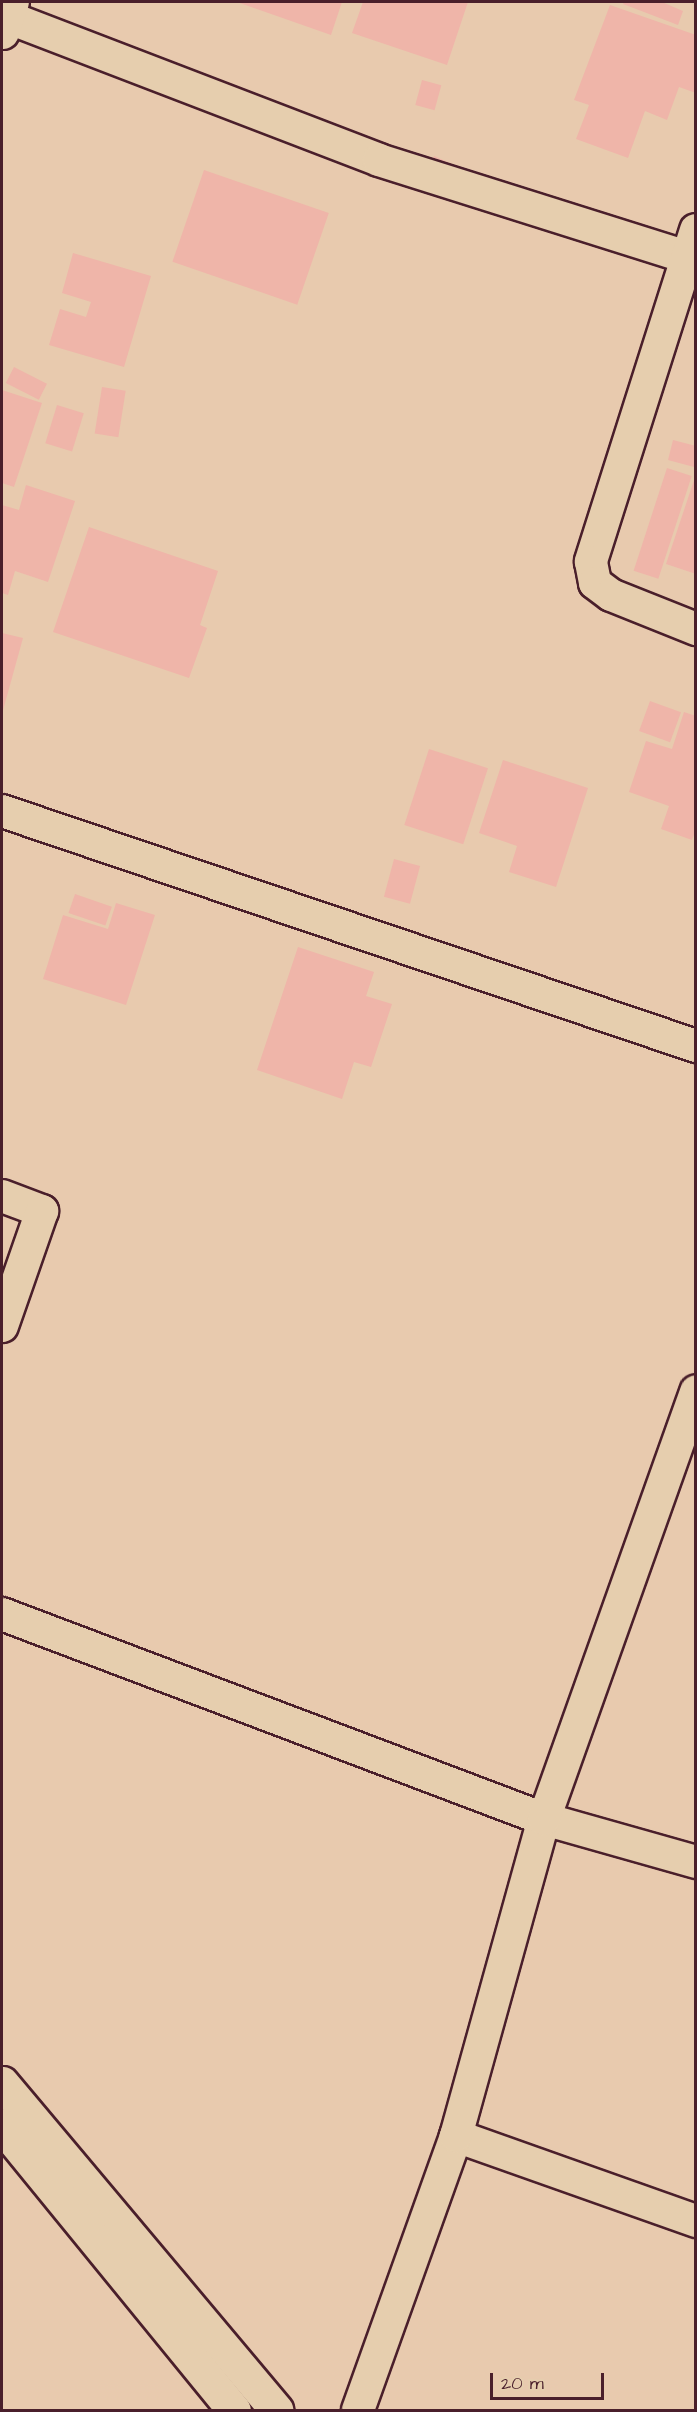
<!DOCTYPE html>
<style>
body{margin:0}
#map{position:relative;width:697px;height:2412px;overflow:hidden;background:#e8caae;font-family:"Architects Daughter",sans-serif}
div>[style]{position:absolute}
[style*='--x']{left:calc(var(--x)*1px);top:calc(var(--y)*1px);width:calc(var(--w)*1px);rotate:calc(var(--a)*1deg)}
.building>*{inset:0;background:#efb5a9;transform-origin:0 0}
.roads{filter:drop-shadow(2px 0 #4a1f2b) drop-shadow(-2px 0 #4a1f2b) drop-shadow(0 2px #4a1f2b) drop-shadow(0 -2px #4a1f2b)}
.minor>*{height:32px;margin:-16px;padding:0 16px;transform-origin:16px;border-radius:16px;background:#e6ceae}
.tertiary>*{height:33px;margin:-16.5px;padding:0 16.5px;transform-origin:16.5px;border-radius:16.5px;background:#e6ceae}
span{translate:-50% -50%;white-space:nowrap;text-align:center;line-height:1.15;-webkit-text-stroke:4.5px #e6ceae;paint-order:stroke}
.frame{position:absolute;inset:0;border:3px solid #4a1f2b;pointer-events:none}
.scale{position:absolute;left:490px;top:2373px;width:114px;height:27px;box-sizing:border-box;border:3px solid #4a1f2b;border-top:0;padding-left:8px;font-size:18px;line-height:21px;white-space:nowrap;color:#4a1f2b;-webkit-text-stroke:4px #e6ceae;paint-order:stroke}
</style>
<div id="map">
<div class="building">
<i style="clip-path:polygon(237px 2px,342px 2px,331px 35px)"></i>
<i style="clip-path:polygon(363px 2px,468px 2px,447px 65px,352px 33px)"></i>
<i style="clip-path:polygon(624px 2px,662px 2px,683px 11px,678px 25px,623px 4px)"></i>
<i style="clip-path:polygon(610px 5px,696px 35px,696px 93px,679px 87px,667px 120px,645px 111px,628px 158px,576px 139px,589px 105px,574px 100px)"></i>
<i style="left:422px;top:80px;width:20px;height:26px;rotate:15deg"></i>
<i style="left:434px;top:156px;width:24px;height:20px;rotate:24deg"></i>
<i style="left:204px;top:170px;width:132px;height:97px;rotate:19deg"></i>
<i style="clip-path:polygon(73px 253px,151px 276px,124px 367px,49px 345px,60px 309px,86px 317px,91px 302px,62px 293px)"></i>
<i style="left:14px;top:367px;width:37px;height:18px;rotate:27deg"></i>
<i style="left:102px;top:387px;width:24px;height:47px;rotate:9deg"></i>
<i style="clip-path:polygon(2px 390px,42px 403px,14px 487px,2px 483px)"></i>
<i style="left:57px;top:405px;width:28px;height:40px;rotate:17deg"></i>
<i style="clip-path:polygon(673px 440px,696px 446px,694px 467px,668px 460px)"></i>
<i style="left:667px;top:468px;width:26px;height:108px;rotate:18deg"></i>
<i style="clip-path:polygon(695px 477px,696px 477px,696px 574px,666px 564px)"></i>
<i style="clip-path:polygon(26px 485px,75px 501px,48px 582px,15px 571px,8px 595px,2px 593px,2px 505px,19px 510px)"></i>
<i style="clip-path:polygon(89px 527px,218px 571px,200px 625px,207px 628px,189px 678px,53px 632px)"></i>
<i style="clip-path:polygon(2px 633px,23px 638px,2px 714px)"></i>
<i style="left:650px;top:701px;width:33px;height:32px;rotate:20deg"></i>
<i style="clip-path:polygon(684px 712px,696px 716px,696px 829px,692px 840px,661px 829px,669px 806px,629px 792px,646px 741px,672px 749px)"></i>
<i style="left:429px;top:749px;width:62px;height:80px;rotate:18deg"></i>
<i style="clip-path:polygon(503px 760px,588px 788px,556px 887px,509px 872px,517px 846px,479px 833px)"></i>
<i style="left:394px;top:859px;width:27px;height:39px;rotate:15deg"></i>
<i style="left:75px;top:894px;width:39px;height:20px;rotate:19deg"></i>
<i style="clip-path:polygon(116px 903px,155px 915px,126px 1005px,43px 979px,63px 915px,108px 929px)"></i>
<i style="clip-path:polygon(298px 947px,374px 972px,366px 996px,392px 1004px,371px 1067px,354px 1062px,342px 1099px,257px 1070px)"></i>
</div>
<div class="roads">
<div class="minor">
<i style="--x:7;--y:17;--w:399;--a:21"></i>
<i style="--x:379;--y:160;--w:322;--a:17.5"></i>
<i style="--x:696;--y:230;--w:348;--a:107.6"></i>
<i style="--x:591;--y:562;--w:21;--a:79"></i>
<i style="--x:595;--y:583;--w:20;--a:37"></i>
<i style="--x:611;--y:595;--w:92;--a:21.8"></i>
<i style="--x:2;--y:811;--w:733;--a:18.71"></i>
<i style="--x:2;--y:1196;--w:43;--a:20.6"></i>
<i style="--x:42;--y:1211;--w:122;--a:109.2"></i>
<i style="--x:2;--y:1614;--w:579;--a:20.72"></i>
<i style="--x:544;--y:1819;--w:158;--a:15.8"></i>
<i style="--x:456;--y:2136;--w:255;--a:19.5"></i>
<i style="--x:358;--y:2410;--w:291;--a:-70.3"></i>
<i style="--x:456;--y:2136;--w:329;--a:-74.5"></i>
<i style="--x:544;--y:1819;--w:454;--a:-70.4"></i>
</div>
<div class="tertiary">
<i style="--x:2;--y:32;--w:32;--a:-72"></i>
<i style="--x:2;--y:2083;--w:427;--a:50"></i>
<i style="--x:2;--y:2126;--w:367;--a:50.8"></i>
</div>
</div>
<div class="frame"></div>
<div class="scale">20 m</div>
</div>
